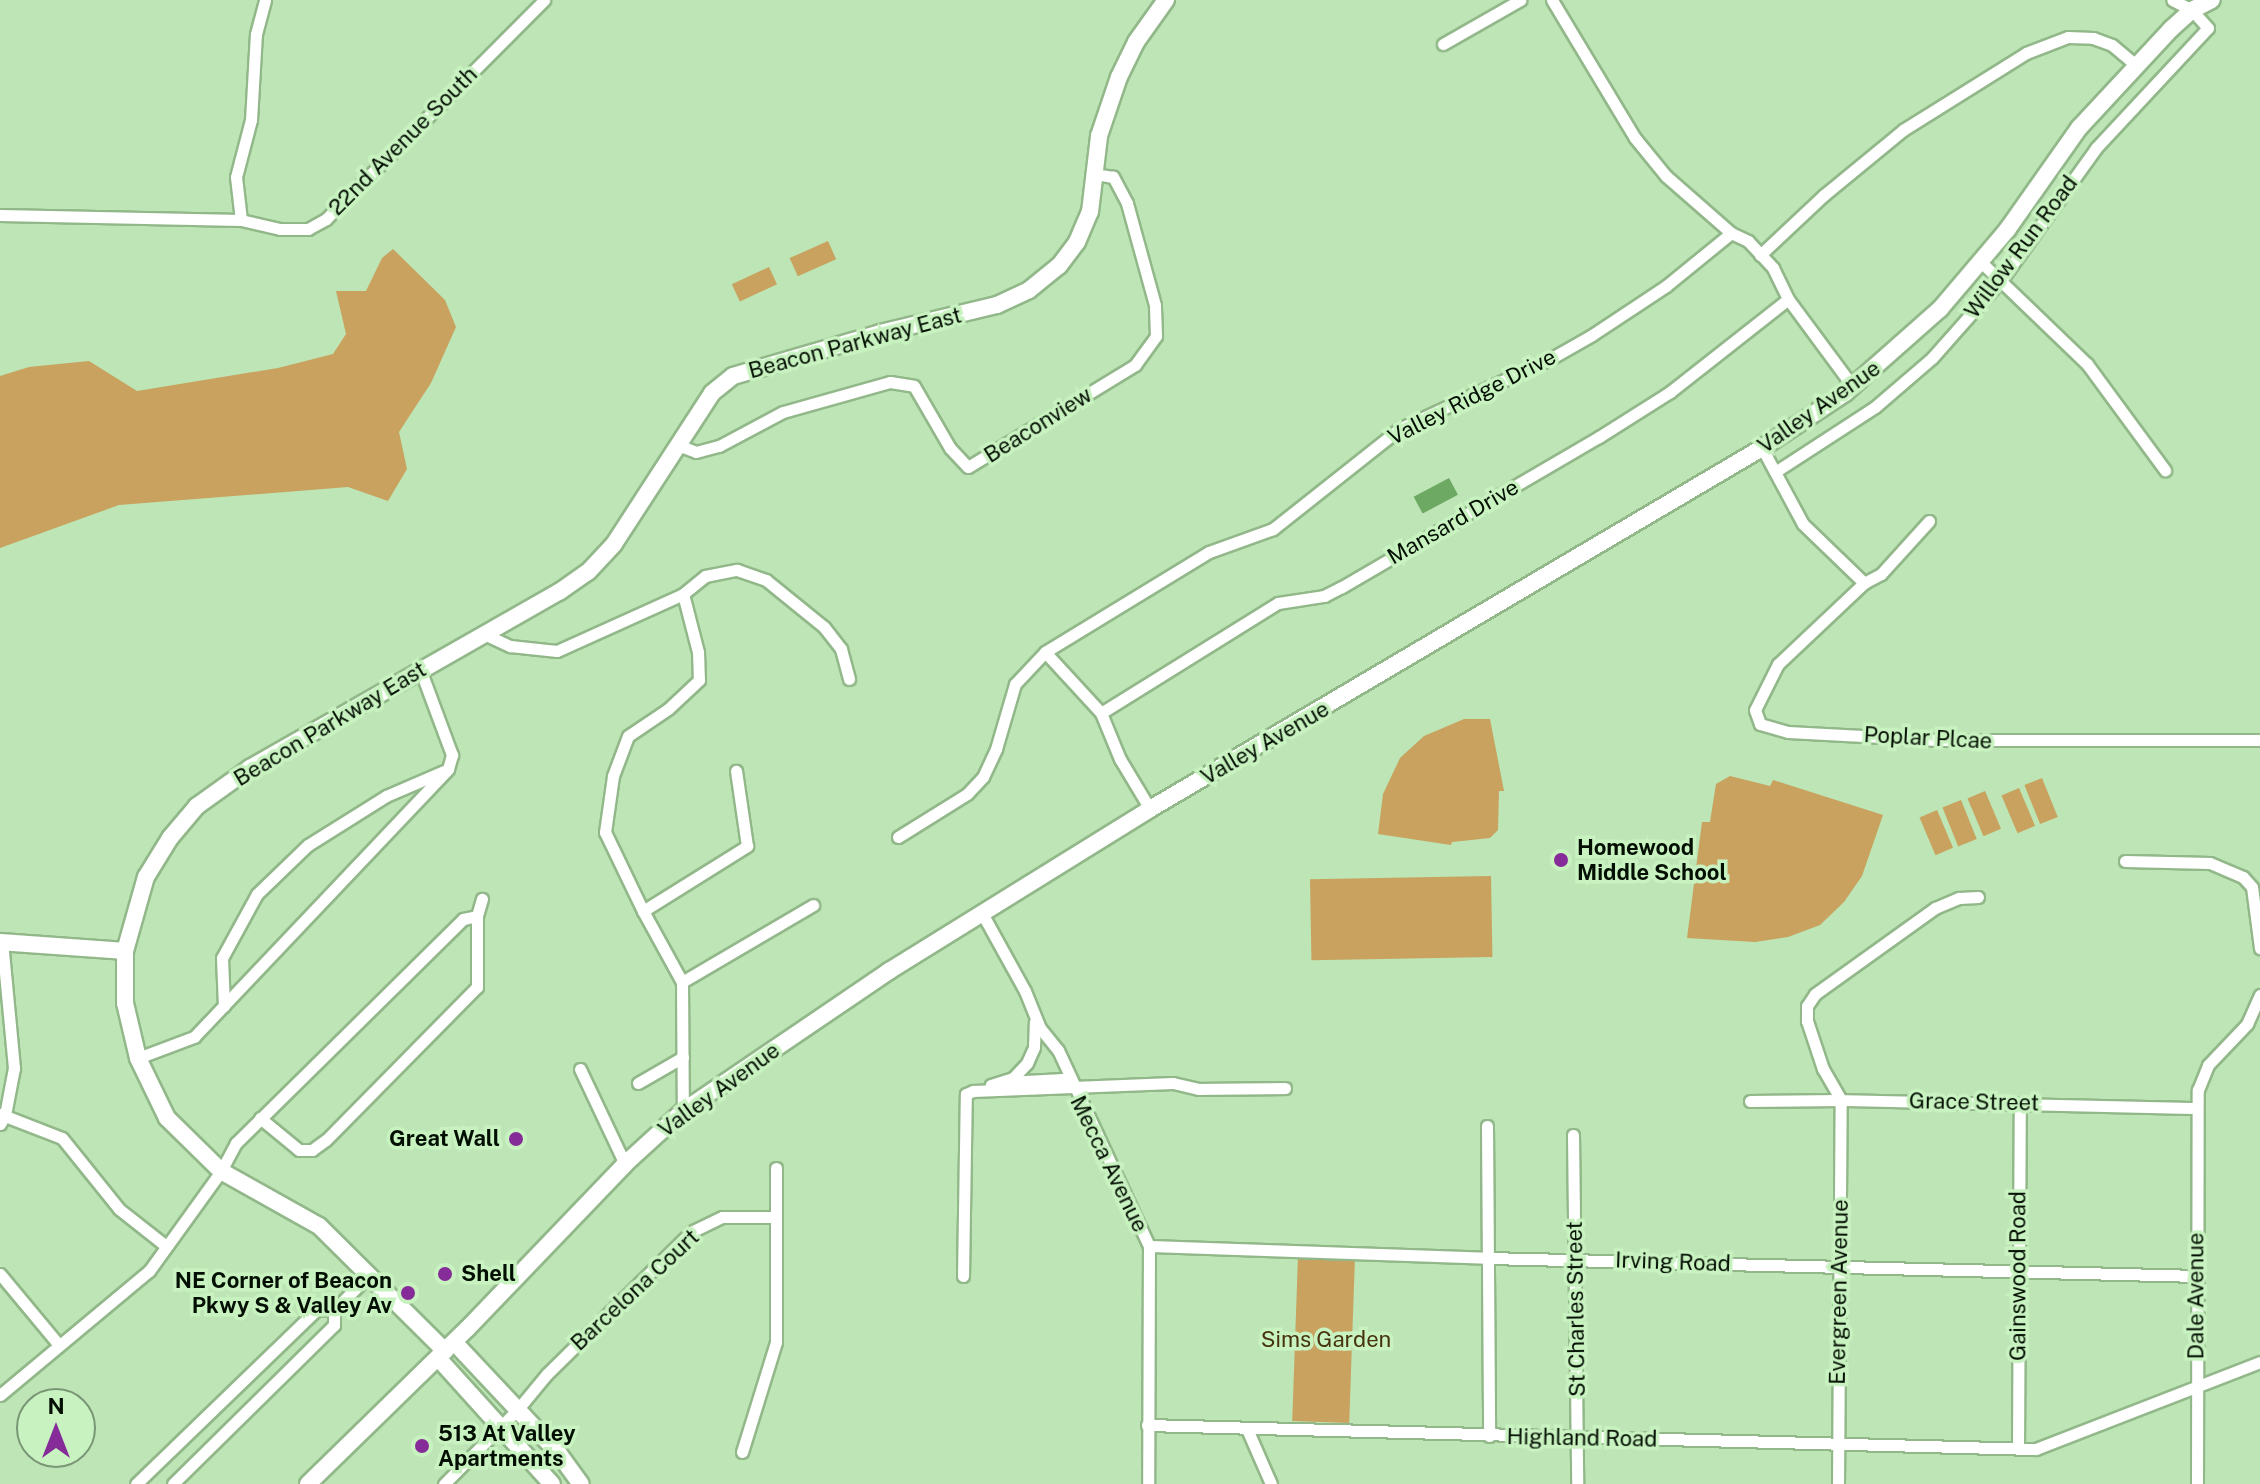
<!DOCTYPE html>
<style>
body{margin:0}
#map{position:relative;width:2260px;height:1484px;overflow:hidden;background:#bde5b5;font-family:"Public Sans",sans-serif}
div>[style]{position:absolute}
[style*='--x']{left:calc(var(--x)*1px);top:calc(var(--y)*1px);width:calc(var(--w)*1px);rotate:calc(var(--a)*1deg)}
.green>*{inset:0;background:#c8a25e;transform-origin:0 0}
.water>*{inset:0;background:#6ea963;transform-origin:0 0}
.roads{filter:drop-shadow(2px 0 #92b88a) drop-shadow(-2px 0 #92b88a) drop-shadow(0 2px #92b88a) drop-shadow(0 -2px #92b88a)}
.street>*{height:11px;margin:-5.5px;padding:0 5.5px;transform-origin:5.5px;border-radius:5.5px;background:#fff}
.secondary>*{height:16px;margin:-8px;padding:0 8px;transform-origin:8px;border-radius:8px;background:#fff}
.dots>*{width:22px;height:22px;translate:-50% -50%;box-sizing:border-box;border:4px solid #c9f2c1;border-radius:50%}
span{translate:-50% -50%;white-space:nowrap;text-align:center;line-height:1.15;-webkit-text-stroke:7px #c9f2c1;paint-order:stroke}
.street-label{font-size:22px;color:#030f02}
.poi-label{font-size:22px;color:#030f02;font-weight:700}
.left{translate:0 -50%;text-align:left}
.right{translate:-100% -50%;text-align:right}
.park-label{font-size:22px;color:#46330d}
.north{position:absolute;left:16px;top:1388px;width:80px;height:80px;box-sizing:border-box;background:#c9f2c1;border:2px solid #7a9775;border-radius:50%;rotate:0deg;font-size:22px;font-weight:700;line-height:32px;text-align:center;color:#030f02}
.north::after{content:'';display:block;margin:auto;width:28px;height:36px;background:#862c98;clip-path:polygon(50% 0,100% 100%,50% 72%,0 100%)}
</style>
<div id="map">
<div class="green">
<i style="left:828px;top:241px;width:20px;height:42px;rotate:66deg"></i>
<i style="clip-path:polygon(393px 249px,445px 300px,456px 327px,431px 383px,399px 432px,407px 469px,388px 501px,348px 487px,119px 505px,0 548px,0 376px,29px 367px,89px 361px,137px 391px,278px 368px,333px 354px,346px 334px,336px 291px,366px 291px,382px 258px)"></i>
<i style="left:769px;top:267px;width:19px;height:41px;rotate:65deg"></i>
<i style="clip-path:polygon(1464px 719px,1490px 719px,1504px 791px,1499px 791px,1498px 830px,1490px 838px,1452px 842px,1451px 845px,1378px 834px,1383px 794px,1400px 758px,1424px 736px)"></i>
<i style="clip-path:polygon(1730px 776px,1770px 786px,1773px 780px,1883px 815px,1862px 876px,1844px 902px,1820px 925px,1788px 937px,1755px 942px,1687px 938px,1702px 822px,1710px 822px,1716px 784px)"></i>
<i style="left:2042px;top:778px;width:42px;height:19px;rotate:68deg"></i>
<i style="left:2019px;top:788px;width:41px;height:19px;rotate:67deg"></i>
<i style="left:1985px;top:791px;width:41px;height:19px;rotate:67deg"></i>
<i style="left:1961px;top:800px;width:42px;height:20px;rotate:68deg"></i>
<i style="left:1937px;top:810px;width:41px;height:19px;rotate:67deg"></i>
<i style="left:1491px;top:876px;width:81px;height:181px;rotate:89deg"></i>
<i style="left:1298px;top:1256px;width:57px;height:165px;rotate:2deg"></i>
</div>
<div class="water">
<i style="left:1449px;top:478px;width:19px;height:40px;rotate:62deg"></i>
</div>
<div class="roads">
<div class="street">
<i style="--x:1552;--y:0;--w:161;--a:59"></i>
<i style="--x:1635;--y:138;--w:49;--a:50.8"></i>
<i style="--x:1666;--y:176;--w:86;--a:41.2"></i>
<i style="--x:1731;--y:233;--w:19;--a:25"></i>
<i style="--x:1748;--y:241;--w:37;--a:47"></i>
<i style="--x:1773;--y:268;--w:34;--a:64"></i>
<i style="--x:1788;--y:299;--w:109;--a:53.5"></i>
<i style="--x:1443;--y:44;--w:89;--a:-29.7"></i>
<i style="--x:0;--y:215;--w:241;--a:1.2"></i>
<i style="--x:241;--y:220;--w:40;--a:13"></i>
<i style="--x:280;--y:229;--w:28;--a:0"></i>
<i style="--x:308;--y:229;--w:21;--a:-29"></i>
<i style="--x:326;--y:219;--w:309;--a:-45.1"></i>
<i style="--x:241;--y:220;--w:43;--a:-96.6"></i>
<i style="--x:236;--y:177;--w:59;--a:-75.3"></i>
<i style="--x:251;--y:120;--w:86;--a:-86.7"></i>
<i style="--x:256;--y:34;--w:35;--a:-75"></i>
<i style="--x:1760;--y:255;--w:88;--a:-43.2"></i>
<i style="--x:1824;--y:195;--w:102;--a:-39.4"></i>
<i style="--x:1903;--y:130;--w:145;--a:-32"></i>
<i style="--x:2026;--y:53;--w:45;--a:-20.9"></i>
<i style="--x:2068;--y:37;--w:25;--a:2"></i>
<i style="--x:2093;--y:38;--w:20;--a:20"></i>
<i style="--x:2112;--y:45;--w:33;--a:40"></i>
<i style="--x:1981;--y:262;--w:147;--a:43.9"></i>
<i style="--x:2087;--y:364;--w:132;--a:53.7"></i>
<i style="--x:678;--y:445;--w:19;--a:21"></i>
<i style="--x:696;--y:452;--w:24;--a:-15"></i>
<i style="--x:719;--y:446;--w:72;--a:-28"></i>
<i style="--x:783;--y:412;--w:111;--a:-15.7"></i>
<i style="--x:890;--y:382;--w:24;--a:9"></i>
<i style="--x:914;--y:386;--w:72;--a:59.9"></i>
<i style="--x:950;--y:448;--w:26;--a:47"></i>
<i style="--x:968;--y:467;--w:196;--a:-31.4"></i>
<i style="--x:1135;--y:365;--w:36;--a:-54"></i>
<i style="--x:1156;--y:336;--w:31;--a:-92"></i>
<i style="--x:1155;--y:305;--w:106;--a:-105.4"></i>
<i style="--x:1127;--y:203;--w:30;--a:-118"></i>
<i style="--x:1113;--y:177;--w:18;--a:-171"></i>
<i style="--x:1762;--y:448;--w:86;--a:61.7"></i>
<i style="--x:1803;--y:524;--w:85;--a:44"></i>
<i style="--x:1775;--y:472;--w:119;--a:-33"></i>
<i style="--x:1875;--y:407;--w:75;--a:-40.7"></i>
<i style="--x:1932;--y:358;--w:106;--a:-48.5"></i>
<i style="--x:2002;--y:279;--w:161;--a:-54.3"></i>
<i style="--x:2096;--y:148;--w:164;--a:-47"></i>
<i style="--x:2208;--y:28;--w:24;--a:-132"></i>
<i style="--x:2192;--y:10;--w:22;--a:-153"></i>
<i style="--x:1929;--y:521;--w:72;--a:132.2"></i>
<i style="--x:1881;--y:574;--w:19;--a:152"></i>
<i style="--x:1864;--y:583;--w:118;--a:136.7"></i>
<i style="--x:1778;--y:664;--w:51;--a:116.6"></i>
<i style="--x:1755;--y:710;--w:15;--a:70"></i>
<i style="--x:1760;--y:724;--w:29;--a:16"></i>
<i style="--x:1788;--y:732;--w:150;--a:3.1"></i>
<i style="--x:1938;--y:740;--w:322;--a:0"></i>
<i style="--x:683;--y:594;--w:60;--a:75.5"></i>
<i style="--x:698;--y:652;--w:28;--a:88"></i>
<i style="--x:699;--y:680;--w:42;--a:136.9"></i>
<i style="--x:668;--y:709;--w:48;--a:146"></i>
<i style="--x:628;--y:736;--w:43;--a:110.6"></i>
<i style="--x:613;--y:776;--w:57;--a:98.1"></i>
<i style="--x:605;--y:832;--w:88;--a:64.3"></i>
<i style="--x:643;--y:911;--w:123;--a:-32"></i>
<i style="--x:747;--y:846;--w:76;--a:-98.3"></i>
<i style="--x:484;--y:634;--w:29;--a:25"></i>
<i style="--x:510;--y:646;--w:47;--a:6.1"></i>
<i style="--x:557;--y:651;--w:138;--a:-24.3"></i>
<i style="--x:683;--y:594;--w:28;--a:-39"></i>
<i style="--x:705;--y:576;--w:33;--a:-11"></i>
<i style="--x:737;--y:570;--w:31;--a:19"></i>
<i style="--x:766;--y:580;--w:75;--a:39"></i>
<i style="--x:824;--y:627;--w:28;--a:52"></i>
<i style="--x:841;--y:649;--w:31;--a:75"></i>
<i style="--x:1045;--y:652;--w:83;--a:47.4"></i>
<i style="--x:1101;--y:713;--w:50;--a:67.6"></i>
<i style="--x:1120;--y:759;--w:58;--a:59"></i>
<i style="--x:1101;--y:713;--w:208;--a:-31.9"></i>
<i style="--x:1278;--y:603;--w:47;--a:-8.7"></i>
<i style="--x:1324;--y:596;--w:20;--a:-27"></i>
<i style="--x:1342;--y:587;--w:298;--a:-30.3"></i>
<i style="--x:1599;--y:437;--w:84;--a:-32.4"></i>
<i style="--x:1670;--y:392;--w:150;--a:-38.2"></i>
<i style="--x:898;--y:837;--w:81;--a:-31.9"></i>
<i style="--x:967;--y:794;--w:23;--a:-47"></i>
<i style="--x:983;--y:777;--w:31;--a:-65"></i>
<i style="--x:996;--y:749;--w:68;--a:-73.7"></i>
<i style="--x:1015;--y:684;--w:44;--a:-46.8"></i>
<i style="--x:1045;--y:652;--w:192;--a:-31.4"></i>
<i style="--x:1209;--y:552;--w:68;--a:-19.8"></i>
<i style="--x:1273;--y:529;--w:161;--a:-38.4"></i>
<i style="--x:1399;--y:429;--w:166;--a:-24.9"></i>
<i style="--x:1550;--y:359;--w:48;--a:-29.7"></i>
<i style="--x:1592;--y:335;--w:89;--a:-33.5"></i>
<i style="--x:1666;--y:286;--w:84;--a:-39.2"></i>
<i style="--x:2125;--y:861;--w:85;--a:1.3"></i>
<i style="--x:2210;--y:863;--w:36;--a:23"></i>
<i style="--x:2243;--y:877;--w:13;--a:48"></i>
<i style="--x:2252;--y:887;--w:62;--a:82.5"></i>
<i style="--x:643;--y:911;--w:81;--a:61.2"></i>
<i style="--x:682;--y:982;--w:129;--a:89.6"></i>
<i style="--x:983;--y:915;--w:87;--a:61.1"></i>
<i style="--x:1025;--y:991;--w:40;--a:68"></i>
<i style="--x:1040;--y:1028;--w:28;--a:51"></i>
<i style="--x:1058;--y:1050;--w:216;--a:65.1"></i>
<i style="--x:1149;--y:1246;--w:238;--a:90.2"></i>
<i style="--x:682;--y:982;--w:152;--a:-30.4"></i>
<i style="--x:224;--y:1006;--w:48;--a:-92.4"></i>
<i style="--x:222;--y:958;--w:73;--a:-61.3"></i>
<i style="--x:257;--y:894;--w:71;--a:-43.9"></i>
<i style="--x:308;--y:845;--w:92;--a:-32.1"></i>
<i style="--x:386;--y:796;--w:63;--a:-23.3"></i>
<i style="--x:138;--y:1058;--w:60;--a:-20.6"></i>
<i style="--x:194;--y:1037;--w:369;--a:-46.5"></i>
<i style="--x:448;--y:769;--w:15;--a:-74"></i>
<i style="--x:452;--y:755;--w:92;--a:-110.4"></i>
<i style="--x:580;--y:1069;--w:105;--a:64.7"></i>
<i style="--x:1007;--y:1082;--w:56;--a:-3.1"></i>
<i style="--x:1063;--y:1079;--w:10;--a:37"></i>
<i style="--x:638;--y:1083;--w:52;--a:-30"></i>
<i style="--x:991;--y:1090;--w:5;--a:-90"></i>
<i style="--x:991;--y:1085;--w:23;--a:-18"></i>
<i style="--x:1013;--y:1078;--w:21;--a:-47"></i>
<i style="--x:1027;--y:1063;--w:17;--a:-66"></i>
<i style="--x:1034;--y:1047;--w:25;--a:-88"></i>
<i style="--x:1841;--y:1100;--w:36;--a:-120"></i>
<i style="--x:1823;--y:1069;--w:51;--a:-108.4"></i>
<i style="--x:1807;--y:1021;--w:15;--a:-90"></i>
<i style="--x:1807;--y:1006;--w:14;--a:-56"></i>
<i style="--x:1815;--y:994;--w:148;--a:-35.6"></i>
<i style="--x:1935;--y:908;--w:26;--a:-23"></i>
<i style="--x:1959;--y:898;--w:19;--a:-3"></i>
<i style="--x:1750;--y:1101;--w:91;--a:-0.6"></i>
<i style="--x:1841;--y:1100;--w:356;--a:1.3"></i>
<i style="--x:0;--y:1114;--w:66;--a:21.2"></i>
<i style="--x:62;--y:1138;--w:91;--a:51.2"></i>
<i style="--x:119;--y:1209;--w:60;--a:38.2"></i>
<i style="--x:260;--y:1118;--w:50;--a:39.4"></i>
<i style="--x:299;--y:1150;--w:13;--a:0"></i>
<i style="--x:312;--y:1150;--w:17;--a:-36"></i>
<i style="--x:326;--y:1140;--w:215;--a:-45.4"></i>
<i style="--x:477;--y:987;--w:71;--a:-90"></i>
<i style="--x:477;--y:916;--w:18;--a:-74"></i>
<i style="--x:0;--y:1124;--w:10;--a:-61"></i>
<i style="--x:5;--y:1115;--w:48;--a:-79.2"></i>
<i style="--x:14;--y:1068;--w:127;--a:-95.4"></i>
<i style="--x:1487;--y:1126;--w:310;--a:89.6"></i>
<i style="--x:1573;--y:1135;--w:349;--a:89.3"></i>
<i style="--x:1149;--y:1246;--w:339;--a:2"></i>
<i style="--x:1488;--y:1258;--w:709;--a:1.45"></i>
<i style="--x:0;--y:1274;--w:92;--a:50.3"></i>
<i style="--x:963;--y:1276;--w:182;--a:-89.1"></i>
<i style="--x:966;--y:1094;--w:8;--a:-23"></i>
<i style="--x:973;--y:1091;--w:200;--a:-2.3"></i>
<i style="--x:1173;--y:1083;--w:27;--a:13"></i>
<i style="--x:1199;--y:1089;--w:86;--a:-0.7"></i>
<i style="--x:334;--y:1310;--w:51;--a:-45"></i>
<i style="--x:0;--y:1395;--w:194;--a:-39.8"></i>
<i style="--x:149;--y:1271;--w:123;--a:-54.2"></i>
<i style="--x:221;--y:1171;--w:32;--a:-62"></i>
<i style="--x:236;--y:1143;--w:319;--a:-44.6"></i>
<i style="--x:463;--y:919;--w:14;--a:-12"></i>
<i style="--x:1147;--y:1425;--w:889;--a:1.55"></i>
<i style="--x:2036;--y:1449;--w:240;--a:-21.2"></i>
<i style="--x:1247;--y:1429;--w:60;--a:66.4"></i>
<i style="--x:2018;--y:1449;--w:346;--a:-89.7"></i>
<i style="--x:742;--y:1452;--w:115;--a:-72.8"></i>
<i style="--x:776;--y:1342;--w:174;--a:-90"></i>
<i style="--x:136;--y:1484;--w:252;--a:-44"></i>
<i style="--x:317;--y:1309;--w:17;--a:3"></i>
<i style="--x:334;--y:1310;--w:15;--a:90"></i>
<i style="--x:334;--y:1325;--w:226;--a:135.4"></i>
<i style="--x:444;--y:1484;--w:105;--a:-45.4"></i>
<i style="--x:518;--y:1409;--w:45;--a:-50.4"></i>
<i style="--x:547;--y:1374;--w:202;--a:-44.6"></i>
<i style="--x:691;--y:1232;--w:34;--a:-26"></i>
<i style="--x:722;--y:1217;--w:53;--a:0"></i>
<i style="--x:1838;--y:1484;--w:384;--a:-89.6"></i>
<i style="--x:2197;--y:1484;--w:394;--a:-89.9"></i>
<i style="--x:2198;--y:1090;--w:27;--a:-68"></i>
<i style="--x:2208;--y:1065;--w:57;--a:-46.4"></i>
<i style="--x:2247;--y:1024;--w:32;--a:-66"></i>
</div>
<div class="secondary">
<i style="--x:0;--y:942;--w:125;--a:4.1"></i>
<i style="--x:454;--y:1342;--w:154;--a:46.8"></i>
<i style="--x:559;--y:1454;--w:37;--a:54"></i>
<i style="--x:445;--y:1351;--w:177;--a:-135.2"></i>
<i style="--x:319;--y:1226;--w:112;--a:-150.7"></i>
<i style="--x:221;--y:1171;--w:76;--a:-135.5"></i>
<i style="--x:167;--y:1118;--w:67;--a:-115.8"></i>
<i style="--x:138;--y:1058;--w:57;--a:-103.3"></i>
<i style="--x:125;--y:1003;--w:52;--a:-90"></i>
<i style="--x:125;--y:951;--w:77;--a:-74.2"></i>
<i style="--x:146;--y:877;--w:46;--a:-58.4"></i>
<i style="--x:170;--y:838;--w:42;--a:-49.8"></i>
<i style="--x:197;--y:806;--w:65;--a:-35.6"></i>
<i style="--x:250;--y:768;--w:356;--a:-29.7"></i>
<i style="--x:559;--y:592;--w:35;--a:-35"></i>
<i style="--x:588;--y:572;--w:38;--a:-47"></i>
<i style="--x:614;--y:544;--w:180;--a:-57"></i>
<i style="--x:712;--y:393;--w:27;--a:-39"></i>
<i style="--x:733;--y:376;--w:153;--a:-16.3"></i>
<i style="--x:880;--y:333;--w:120;--a:-13.5"></i>
<i style="--x:997;--y:305;--w:35;--a:-25"></i>
<i style="--x:1029;--y:290;--w:38;--a:-39"></i>
<i style="--x:1059;--y:266;--w:30;--a:-53"></i>
<i style="--x:1077;--y:242;--w:33;--a:-67"></i>
<i style="--x:1090;--y:212;--w:77;--a:-83.2"></i>
<i style="--x:1099;--y:136;--w:62;--a:-71.3"></i>
<i style="--x:1119;--y:77;--w:39;--a:-64"></i>
<i style="--x:1136;--y:42;--w:52;--a:-54.5"></i>
<i style="--x:438;--y:1358;--w:170;--a:47.9"></i>
<i style="--x:308;--y:1484;--w:223;--a:-44.3"></i>
<i style="--x:468;--y:1328;--w:227;--a:-46.2"></i>
<i style="--x:625;--y:1164;--w:79;--a:-42.4"></i>
<i style="--x:683;--y:1111;--w:249;--a:-34.2"></i>
<i style="--x:889;--y:971;--w:307;--a:-31.8"></i>
<i style="--x:1150;--y:809;--w:711;--a:-30.54"></i>
<i style="--x:1762;--y:448;--w:100;--a:-33.5"></i>
<i style="--x:1845;--y:393;--w:127;--a:-41.5"></i>
<i style="--x:1940;--y:309;--w:104;--a:-49.7"></i>
<i style="--x:2007;--y:230;--w:125;--a:-54.8"></i>
<i style="--x:2079;--y:128;--w:135;--a:-47.1"></i>
<i style="--x:2171;--y:29;--w:28;--a:-42"></i>
<i style="--x:2192;--y:10;--w:22;--a:-27"></i>
</div>
</div>
<div class="dots">
<i style="left:1561px;top:860px;background:#862c98"></i>
<i style="left:516px;top:1139px;background:#862c98"></i>
<i style="left:445px;top:1274px;background:#862c98"></i>
<i style="left:408px;top:1293px;background:#862c98"></i>
<i style="left:422px;top:1446px;background:#862c98"></i>
</div>
<div class="street-label">
<span style="left:403px;top:141px;rotate:-45deg">22nd Avenue South</span>
<span style="left:2021px;top:247px;rotate:-53deg">Willow Run Road</span>
<span style="left:855px;top:343px;rotate:-15deg">Beacon Parkway East</span>
<span style="left:1472px;top:397px;rotate:-27deg">Valley Ridge Drive</span>
<span style="left:1819px;top:407px;rotate:-35deg">Valley Avenue</span>
<span style="left:1038px;top:425px;rotate:-32deg">Beaconview</span>
<span style="left:1453px;top:522px;rotate:-30deg">Mansard Drive</span>
<span style="left:330px;top:724px;rotate:-31deg">Beacon Parkway East</span>
<span style="left:1928px;top:738px;rotate:3deg">Poplar Plcae</span>
<span style="left:1265px;top:743px;rotate:-30deg">Valley Avenue</span>
<span style="left:719px;top:1090px;rotate:-36deg">Valley Avenue</span>
<span style="left:1974px;top:1102px;rotate:1deg">Grace Street</span>
<span style="left:1109px;top:1164px;rotate:64deg">Mecca Avenue</span>
<span style="left:1673px;top:1262px;rotate:2deg">Irving Road</span>
<span style="left:2018px;top:1276px;rotate:-90deg">Gainswood Road</span>
<span style="left:635px;top:1290px;rotate:-43deg">Barcelona Court</span>
<span style="left:1839px;top:1292px;rotate:-89deg">Evergreen Avenue</span>
<span style="left:2196px;top:1296px;rotate:-90deg">Dale Avenue</span>
<span style="left:1576px;top:1309px;rotate:-91deg">St Charles Street</span>
<span style="left:1582px;top:1438px;rotate:1deg">Highland Road</span>
</div>
<div class="poi-label">
<span class="left" style="left:1577px;top:860px">Homewood<br>Middle School</span>
<span class="right" style="left:500px;top:1139px">Great Wall</span>
<span class="left" style="left:461px;top:1274px">Shell</span>
<span class="right" style="left:392px;top:1293px">NE Corner of Beacon<br>Pkwy S &amp; Valley Av</span>
<span class="left" style="left:438px;top:1446px">513 At Valley<br>Apartments</span>
</div>
<div class="park-label">
<span style="left:1326px;top:1340px">Sims Garden</span>
</div>
<div class="north">N</div>
</div>
